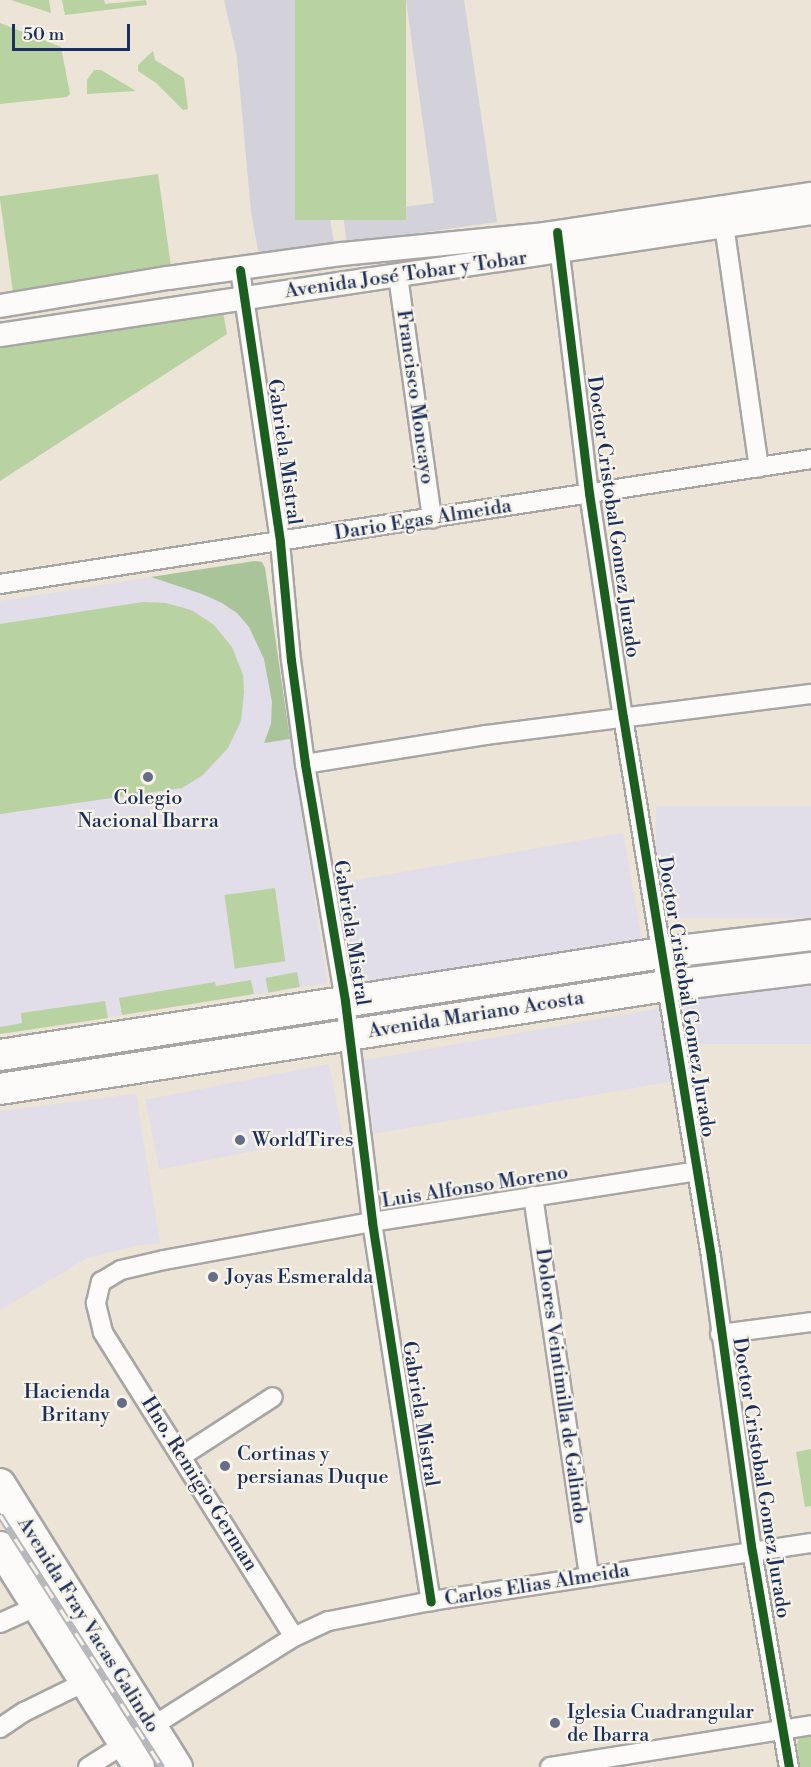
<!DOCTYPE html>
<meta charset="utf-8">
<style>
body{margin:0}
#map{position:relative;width:811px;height:1767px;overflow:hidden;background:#ebe4d7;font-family:"Libre Bodoni",serif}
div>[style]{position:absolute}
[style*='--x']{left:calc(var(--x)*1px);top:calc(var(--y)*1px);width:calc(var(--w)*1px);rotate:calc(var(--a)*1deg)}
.built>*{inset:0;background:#e1dde9;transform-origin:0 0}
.industrial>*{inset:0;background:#d3d1da}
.green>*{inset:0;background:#b9d2a1;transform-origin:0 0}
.forest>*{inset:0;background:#aac499}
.roads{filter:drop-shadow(2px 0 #a8a6a5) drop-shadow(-2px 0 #a8a6a5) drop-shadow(0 2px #a8a6a5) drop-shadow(0 -2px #a8a6a5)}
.minor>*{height:18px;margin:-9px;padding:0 9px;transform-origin:9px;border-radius:9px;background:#fcfbf9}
.tertiary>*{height:22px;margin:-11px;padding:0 11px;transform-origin:11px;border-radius:11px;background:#fcfbf9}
.primary>*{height:30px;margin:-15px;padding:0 15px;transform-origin:15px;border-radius:15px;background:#fcfbf9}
.rail>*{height:7px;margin-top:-3.5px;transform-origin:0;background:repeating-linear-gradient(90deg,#f7f3e8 0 14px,#b6b8bb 0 28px);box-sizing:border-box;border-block:2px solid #b6b8bb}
.cycleway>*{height:9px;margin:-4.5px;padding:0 4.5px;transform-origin:4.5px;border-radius:4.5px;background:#1b5e20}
.dots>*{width:16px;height:16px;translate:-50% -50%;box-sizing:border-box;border:3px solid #f7f3e8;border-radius:50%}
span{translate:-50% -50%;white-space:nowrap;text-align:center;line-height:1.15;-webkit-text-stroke:4.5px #f7f3e8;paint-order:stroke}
.street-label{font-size:20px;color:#1b2f5e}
.poi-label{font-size:20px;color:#1b2f5e}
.left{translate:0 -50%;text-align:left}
.right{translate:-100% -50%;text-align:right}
.scale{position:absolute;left:12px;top:24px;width:118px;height:27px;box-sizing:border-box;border:3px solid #1b2f5e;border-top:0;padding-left:8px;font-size:18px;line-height:21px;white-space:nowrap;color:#1b2f5e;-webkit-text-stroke:4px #f7f3e8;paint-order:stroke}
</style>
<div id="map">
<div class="built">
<i style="clip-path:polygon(255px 561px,262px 562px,266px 573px,327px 983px,0 1034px,0 601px)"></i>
<i style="left:811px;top:806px;width:112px;height:155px;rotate:90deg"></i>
<i style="left:623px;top:833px;width:110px;height:291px;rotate:80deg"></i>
<i style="left:811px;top:987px;width:57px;height:127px;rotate:90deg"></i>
<i style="left:661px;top:1008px;width:74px;height:304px;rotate:80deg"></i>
<i style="left:329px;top:1064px;width:71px;height:187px;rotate:79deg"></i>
<i style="clip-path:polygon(136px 1094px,160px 1243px,134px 1246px,87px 1258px,0 1310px,0 1111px)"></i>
</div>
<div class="industrial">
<i style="clip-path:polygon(224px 0,295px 0,334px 244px,259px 255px,251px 212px,237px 57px)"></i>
<i style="clip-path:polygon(406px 0,464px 0,497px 222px,347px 243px,343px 215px,434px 203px)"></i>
</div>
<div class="green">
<i style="clip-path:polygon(11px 0,49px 0,51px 13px)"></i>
<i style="clip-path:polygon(62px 0,104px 0,105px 4px,146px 0,147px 5px,65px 15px)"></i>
<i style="left:295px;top:0;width:111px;height:220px"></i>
<i style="clip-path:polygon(0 23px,61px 47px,70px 94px,67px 97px,0 104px)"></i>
<i style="clip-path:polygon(153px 51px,155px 60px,184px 78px,188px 109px,183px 110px,156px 83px,138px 71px,138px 65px)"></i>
<i style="clip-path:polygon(94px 70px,101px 70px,136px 91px,87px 94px,87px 80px)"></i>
<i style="left:158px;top:174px;width:97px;height:160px;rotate:82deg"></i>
<i style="clip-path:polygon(223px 312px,227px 334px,0 481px,0 346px)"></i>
<i style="clip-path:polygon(143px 602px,166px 603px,191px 610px,213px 624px,232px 647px,243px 675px,244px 692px,241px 721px,228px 748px,203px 775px,182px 788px,0 814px,0 624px)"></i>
<i style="left:275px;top:888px;width:74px;height:51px;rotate:82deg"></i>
<i style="left:297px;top:972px;width:15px;height:32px;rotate:79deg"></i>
<i style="clip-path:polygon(251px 980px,254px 994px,122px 1015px,119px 998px,215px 982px,216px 986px)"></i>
<i style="clip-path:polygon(105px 1001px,108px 1018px,0 1034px,0 1027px,22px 1023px,21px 1013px)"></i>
<i style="clip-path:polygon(811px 1449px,811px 1506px,805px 1507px,796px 1452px)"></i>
<i style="clip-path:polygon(811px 1730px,811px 1767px,800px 1767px,797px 1743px,800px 1736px)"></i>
</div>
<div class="forest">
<i style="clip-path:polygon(255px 561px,262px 562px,265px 568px,290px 739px,264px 743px,271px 724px,272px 702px,264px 659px,249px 627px,237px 613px,222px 603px,202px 594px,151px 577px)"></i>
</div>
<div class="roads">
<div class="minor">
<i style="--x:724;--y:225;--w:245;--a:81.8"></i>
<i style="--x:558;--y:238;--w:257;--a:83.1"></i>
<i style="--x:589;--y:493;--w:227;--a:81.4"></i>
<i style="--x:623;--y:717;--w:547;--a:80.74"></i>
<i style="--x:711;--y:1257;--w:297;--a:82.1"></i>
<i style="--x:752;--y:1551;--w:219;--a:80.3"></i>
<i style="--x:240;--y:270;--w:275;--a:81.6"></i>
<i style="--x:280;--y:542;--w:119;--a:84.7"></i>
<i style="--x:291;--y:660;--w:105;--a:82.3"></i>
<i style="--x:305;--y:764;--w:240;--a:80.4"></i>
<i style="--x:345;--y:1001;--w:223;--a:83"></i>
<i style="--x:372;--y:1222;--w:384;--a:81.2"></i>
<i style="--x:398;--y:276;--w:245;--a:82"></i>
<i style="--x:0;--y:584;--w:821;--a:-8.76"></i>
<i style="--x:305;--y:764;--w:183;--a:-9.1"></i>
<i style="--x:486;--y:735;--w:328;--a:-7.2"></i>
<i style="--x:533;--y:1196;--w:385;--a:81.6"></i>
<i style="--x:720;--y:1334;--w:92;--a:-7.5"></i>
<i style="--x:182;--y:1456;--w:108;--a:-33"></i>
<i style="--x:0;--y:1623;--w:76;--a:-24.2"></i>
<i style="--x:294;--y:1637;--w:360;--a:-122.1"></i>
<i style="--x:103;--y:1332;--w:30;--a:-104"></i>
<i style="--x:96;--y:1303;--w:22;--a:-77"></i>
<i style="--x:101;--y:1282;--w:23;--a:-31"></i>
<i style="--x:121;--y:1270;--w:44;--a:-13.1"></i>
<i style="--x:164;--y:1260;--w:211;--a:-10.4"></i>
<i style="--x:372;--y:1222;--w:328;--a:-8.9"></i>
<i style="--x:0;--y:1728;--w:29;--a:-34"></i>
<i style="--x:24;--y:1712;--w:68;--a:-26.2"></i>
<i style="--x:88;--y:1767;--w:244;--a:-32.3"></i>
<i style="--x:294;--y:1637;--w:38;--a:-25"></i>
<i style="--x:329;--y:1621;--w:104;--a:-11.1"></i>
<i style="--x:431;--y:1601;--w:384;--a:-8.7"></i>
<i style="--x:550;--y:1767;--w:264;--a:-9.1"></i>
</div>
<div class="tertiary">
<i style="--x:0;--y:306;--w:170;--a:-9.5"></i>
<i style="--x:168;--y:278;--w:176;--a:-7.9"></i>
<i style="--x:342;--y:254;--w:204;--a:-5.6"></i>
<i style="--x:545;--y:234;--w:269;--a:-8.6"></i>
<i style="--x:0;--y:335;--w:820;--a:-8.55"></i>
</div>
<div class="primary">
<i style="--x:0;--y:1055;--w:669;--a:-8.77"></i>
<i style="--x:661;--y:953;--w:151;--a:-6.8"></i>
<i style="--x:0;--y:1089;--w:673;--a:-8.8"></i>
<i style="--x:665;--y:986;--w:147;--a:-7"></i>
<i style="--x:0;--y:1484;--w:334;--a:58"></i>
<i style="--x:0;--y:1547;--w:260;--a:57.7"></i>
</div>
</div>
<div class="rail">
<i style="--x:0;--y:1515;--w:300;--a:57.3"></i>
</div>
<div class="cycleway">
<i style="--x:557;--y:232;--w:263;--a:83"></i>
<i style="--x:589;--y:493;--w:227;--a:81.4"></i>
<i style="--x:623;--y:717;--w:547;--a:80.74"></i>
<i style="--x:711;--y:1257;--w:297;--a:82.1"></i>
<i style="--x:752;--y:1551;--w:219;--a:80.3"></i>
<i style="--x:240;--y:270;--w:275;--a:81.6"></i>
<i style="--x:280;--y:542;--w:119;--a:84.7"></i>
<i style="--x:291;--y:660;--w:105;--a:82.3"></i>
<i style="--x:305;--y:764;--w:240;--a:80.4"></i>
<i style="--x:345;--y:1001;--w:223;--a:83"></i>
<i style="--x:372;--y:1222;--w:384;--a:81.2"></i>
</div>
<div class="dots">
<i style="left:148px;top:777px;background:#646e88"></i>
<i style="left:240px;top:1140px;background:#646e88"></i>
<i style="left:213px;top:1277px;background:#646e88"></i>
<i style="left:122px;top:1403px;background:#646e88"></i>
<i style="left:225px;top:1466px;background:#646e88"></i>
<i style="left:555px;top:1723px;background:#646e88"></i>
</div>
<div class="street-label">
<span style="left:406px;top:275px;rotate:-8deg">Avenida José Tobar y Tobar</span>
<span style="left:415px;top:397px;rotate:82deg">Francisco Moncayo</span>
<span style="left:284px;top:452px;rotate:82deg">Gabriela Mistral</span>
<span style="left:613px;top:517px;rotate:82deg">Doctor Cristobal Gomez Jurado</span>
<span style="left:423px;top:520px;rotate:-9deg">Dario Egas Almeida</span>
<span style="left:351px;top:933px;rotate:81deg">Gabriela Mistral</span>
<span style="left:686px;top:997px;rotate:81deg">Doctor Cristobal Gomez Jurado</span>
<span style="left:476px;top:1015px;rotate:-9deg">Avenida Mariano Acosta</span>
<span style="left:475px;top:1187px;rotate:-9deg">Luis Alfonso Moreno</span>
<span style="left:561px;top:1386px;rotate:82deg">Dolores Veintimilla de Galindo</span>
<span style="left:420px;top:1414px;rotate:81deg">Gabriela Mistral</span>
<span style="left:761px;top:1478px;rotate:81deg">Doctor Cristobal Gomez Jurado</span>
<span style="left:199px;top:1484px;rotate:58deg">Hno. Remigio German</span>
<span style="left:537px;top:1585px;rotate:-9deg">Carlos Elias Almeida</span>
<span style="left:88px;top:1625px;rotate:58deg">Avenida Fray Vacas Galindo</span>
</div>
<div class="poi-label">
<span style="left:148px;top:810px">Colegio<br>Nacional Ibarra</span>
<span class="left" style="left:252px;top:1140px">WorldTires</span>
<span class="left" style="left:225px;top:1277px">Joyas Esmeralda</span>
<span class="right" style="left:110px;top:1404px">Hacienda<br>Britany</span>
<span class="left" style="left:237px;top:1466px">Cortinas y<br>persianas Duque</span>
<span class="left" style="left:567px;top:1724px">Iglesia Cuadrangular<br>de Ibarra</span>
</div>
<div class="scale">50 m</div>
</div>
